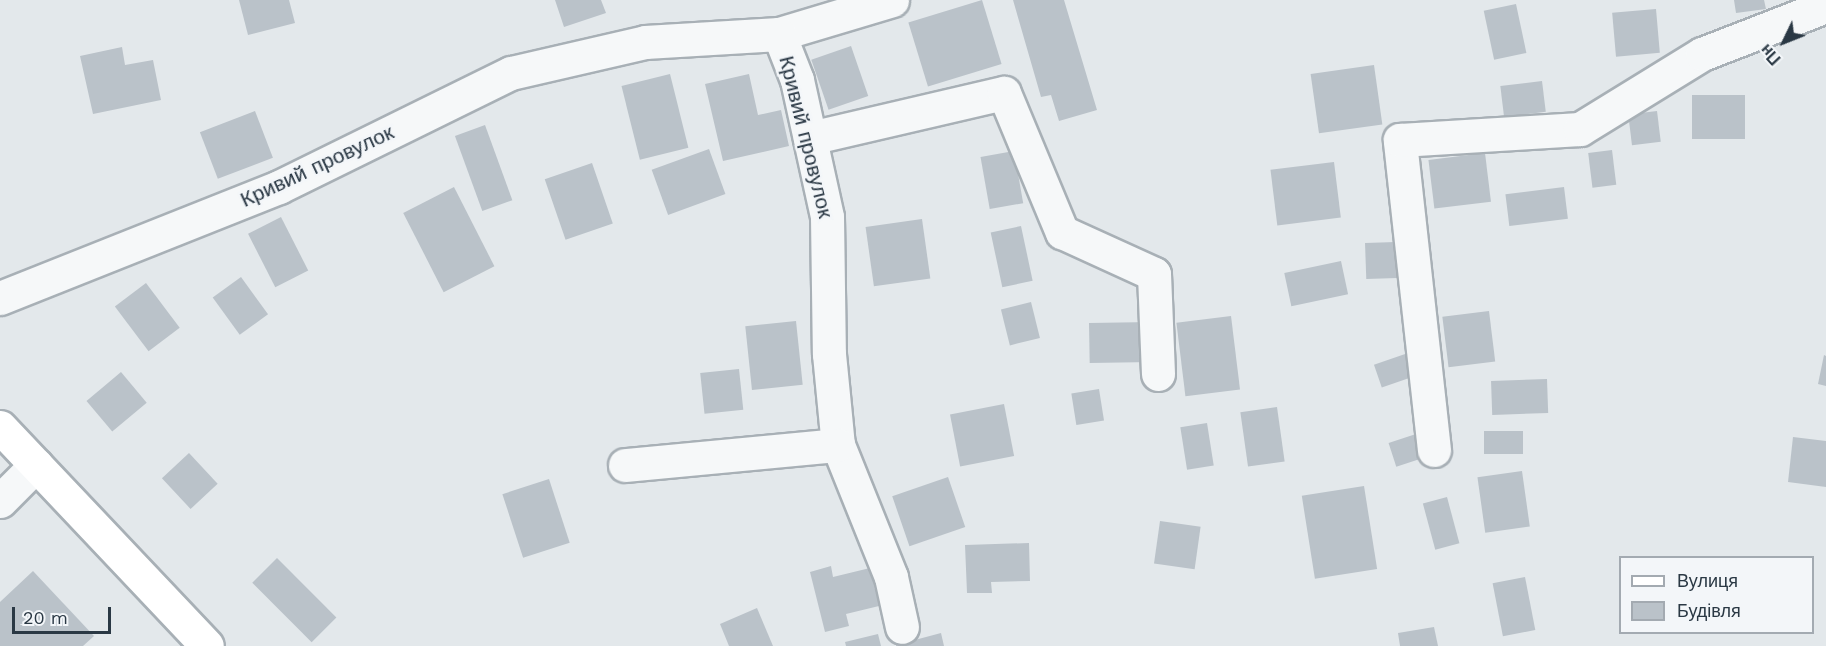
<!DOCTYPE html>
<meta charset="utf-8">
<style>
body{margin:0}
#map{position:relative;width:1826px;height:646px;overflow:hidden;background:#e3e8eb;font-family:"Work Sans",sans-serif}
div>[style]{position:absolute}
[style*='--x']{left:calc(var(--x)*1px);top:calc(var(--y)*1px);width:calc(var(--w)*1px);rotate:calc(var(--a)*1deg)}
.building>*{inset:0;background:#bac2c9;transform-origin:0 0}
.roads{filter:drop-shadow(2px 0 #a8b0b6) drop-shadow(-2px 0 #a8b0b6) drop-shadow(0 2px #a8b0b6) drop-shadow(0 -2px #a8b0b6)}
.minor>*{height:33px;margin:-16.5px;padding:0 16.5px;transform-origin:16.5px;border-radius:16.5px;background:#f6f8f9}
.major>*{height:33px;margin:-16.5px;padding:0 16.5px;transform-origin:16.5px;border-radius:16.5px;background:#fff}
span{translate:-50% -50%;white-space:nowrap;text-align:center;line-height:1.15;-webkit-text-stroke:4.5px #f3f6f9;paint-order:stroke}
.street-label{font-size:21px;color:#2a3844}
.legend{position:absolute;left:1619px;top:556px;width:195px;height:78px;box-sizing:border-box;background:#f3f6f9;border:2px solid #a3aab1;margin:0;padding:8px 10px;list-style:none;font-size:18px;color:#2a3844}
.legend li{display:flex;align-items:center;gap:12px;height:30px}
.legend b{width:30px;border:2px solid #a3aab1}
.north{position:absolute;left:1754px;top:12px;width:60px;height:60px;-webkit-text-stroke:4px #f3f6f9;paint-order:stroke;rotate:227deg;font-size:16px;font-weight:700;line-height:24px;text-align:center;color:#2a3844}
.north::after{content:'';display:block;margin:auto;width:21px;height:27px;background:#2a3844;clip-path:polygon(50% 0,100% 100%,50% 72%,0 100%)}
.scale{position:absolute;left:12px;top:607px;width:99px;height:27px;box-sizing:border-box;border:3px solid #2a3844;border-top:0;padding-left:8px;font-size:18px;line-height:21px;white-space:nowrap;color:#2a3844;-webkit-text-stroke:4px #f3f6f9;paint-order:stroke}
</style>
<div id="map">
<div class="building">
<i style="clip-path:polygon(239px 0,289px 0,295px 23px,248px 35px)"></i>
<i style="clip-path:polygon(555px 0,601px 0,606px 13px,564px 27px)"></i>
<i style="left:982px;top:0;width:67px;height:77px;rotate:73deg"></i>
<i style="clip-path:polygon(1013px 0,1064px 0,1097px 110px,1059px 121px,1051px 95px,1041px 97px)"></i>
<i style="clip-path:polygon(1734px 0,1764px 0,1766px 9px,1736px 13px)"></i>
<i style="left:1516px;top:4px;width:50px;height:33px;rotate:78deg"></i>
<i style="left:1656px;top:9px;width:44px;height:44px;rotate:85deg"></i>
<i style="left:851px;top:46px;width:53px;height:42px;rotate:71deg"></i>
<i style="clip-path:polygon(122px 47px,125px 65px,153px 60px,161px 100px,93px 114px,80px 56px)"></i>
<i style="left:1374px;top:65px;width:60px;height:64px;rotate:82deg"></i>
<i style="left:670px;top:74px;width:76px;height:50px;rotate:76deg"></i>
<i style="clip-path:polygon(749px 74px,758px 115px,781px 110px,789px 146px,723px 161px,705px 84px)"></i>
<i style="left:1542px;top:81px;width:31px;height:42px;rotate:83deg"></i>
<i style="left:1692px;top:95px;width:53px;height:44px"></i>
<i style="left:255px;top:111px;width:50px;height:59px;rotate:69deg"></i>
<i style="left:1657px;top:111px;width:31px;height:29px;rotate:83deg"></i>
<i style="left:485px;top:125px;width:80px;height:32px;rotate:70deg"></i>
<i style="left:709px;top:149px;width:48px;height:61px;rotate:70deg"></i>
<i style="left:1612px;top:150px;width:35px;height:24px;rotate:83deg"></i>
<i style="left:1014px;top:151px;width:53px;height:34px;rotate:80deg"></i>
<i style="left:1485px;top:153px;width:49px;height:57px;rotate:83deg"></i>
<i style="left:1334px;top:162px;width:56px;height:64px;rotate:83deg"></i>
<i style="left:592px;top:163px;width:64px;height:50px;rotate:71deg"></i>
<i style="left:454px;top:187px;width:89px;height:57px;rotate:63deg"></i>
<i style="left:1564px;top:187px;width:32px;height:59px;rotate:83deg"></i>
<i style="left:281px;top:217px;width:60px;height:37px;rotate:63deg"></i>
<i style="left:922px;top:219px;width:60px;height:57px;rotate:82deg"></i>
<i style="left:1021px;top:226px;width:56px;height:31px;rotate:78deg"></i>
<i style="left:1396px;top:242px;width:36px;height:31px;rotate:88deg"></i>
<i style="left:1341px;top:261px;width:34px;height:58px;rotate:78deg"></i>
<i style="left:241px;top:277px;width:46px;height:35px;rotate:54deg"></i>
<i style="left:146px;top:283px;width:56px;height:39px;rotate:53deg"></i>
<i style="left:1031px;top:302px;width:37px;height:31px;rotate:76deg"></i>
<i style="left:1489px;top:311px;width:51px;height:47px;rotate:83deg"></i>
<i style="left:1231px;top:316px;width:74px;height:55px;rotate:83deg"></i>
<i style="left:796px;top:321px;width:64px;height:51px;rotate:84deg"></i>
<i style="left:1152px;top:322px;width:40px;height:63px;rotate:89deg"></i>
<i style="left:1408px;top:353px;width:24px;height:36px;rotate:71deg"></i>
<i style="clip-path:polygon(1824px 355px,1826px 356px,1826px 386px,1818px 384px)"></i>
<i style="left:739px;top:369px;width:41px;height:39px;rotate:84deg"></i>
<i style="left:121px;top:372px;width:40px;height:45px;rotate:50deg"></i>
<i style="left:1547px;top:379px;width:34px;height:56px;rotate:88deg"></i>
<i style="left:1099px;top:389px;width:32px;height:28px;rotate:81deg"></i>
<i style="left:1004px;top:404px;width:53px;height:55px;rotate:79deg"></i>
<i style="left:1277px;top:407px;width:55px;height:37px;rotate:82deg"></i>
<i style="left:1207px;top:423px;width:43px;height:27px;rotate:81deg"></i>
<i style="left:1484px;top:431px;width:39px;height:23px"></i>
<i style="left:1419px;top:433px;width:25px;height:32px;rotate:72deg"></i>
<i style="clip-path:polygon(1793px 437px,1826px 441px,1826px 487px,1788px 482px)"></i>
<i style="left:189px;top:453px;width:42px;height:37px;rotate:47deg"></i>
<i style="left:1522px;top:471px;width:56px;height:45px;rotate:82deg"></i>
<i style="left:948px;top:477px;width:53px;height:59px;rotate:71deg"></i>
<i style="left:549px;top:479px;width:67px;height:49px;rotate:72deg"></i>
<i style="left:1364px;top:486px;width:84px;height:63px;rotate:81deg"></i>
<i style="left:1447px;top:497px;width:48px;height:25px;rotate:75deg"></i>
<i style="left:1160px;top:521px;width:41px;height:43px;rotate:8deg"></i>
<i style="clip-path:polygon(1029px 543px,1030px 581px,991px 582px,992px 593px,967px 593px,965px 545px)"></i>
<i style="left:277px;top:558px;width:84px;height:35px;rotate:45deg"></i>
<i style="clip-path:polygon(831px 566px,833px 577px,870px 568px,879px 606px,846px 614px,849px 626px,825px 632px,810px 572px)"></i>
<i style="clip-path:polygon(33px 571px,94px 636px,83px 646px,0 646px,0 602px)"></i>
<i style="left:1525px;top:577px;width:54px;height:33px;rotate:79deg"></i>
<i style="clip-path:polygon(757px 608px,773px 646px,729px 646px,720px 624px)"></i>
<i style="clip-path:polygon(1434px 627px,1438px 646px,1400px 646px,1398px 633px)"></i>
<i style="clip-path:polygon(941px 633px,944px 646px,896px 646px,896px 645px)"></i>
<i style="clip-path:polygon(878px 634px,881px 646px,846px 646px,845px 642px)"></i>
</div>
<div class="roads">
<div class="minor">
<i style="--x:779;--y:34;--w:118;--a:-16.7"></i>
<i style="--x:810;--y:138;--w:199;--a:-13.1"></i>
<i style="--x:1004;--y:93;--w:151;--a:67.4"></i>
<i style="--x:1062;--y:232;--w:101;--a:24.5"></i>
<i style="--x:1154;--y:274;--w:100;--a:87.7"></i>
<i style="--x:0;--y:298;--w:300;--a:-21.7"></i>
<i style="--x:279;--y:187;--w:258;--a:-26.2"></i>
<i style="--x:511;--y:73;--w:138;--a:-13"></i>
<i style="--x:645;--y:42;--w:134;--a:-3.4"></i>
<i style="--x:779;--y:34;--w:49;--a:68.6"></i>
<i style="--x:797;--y:80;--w:140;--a:77.6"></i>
<i style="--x:827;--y:217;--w:137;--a:89.2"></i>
<i style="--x:829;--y:354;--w:91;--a:84.4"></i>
<i style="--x:838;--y:445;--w:142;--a:68.1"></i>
<i style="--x:891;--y:577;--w:51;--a:77.6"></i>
<i style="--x:1434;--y:450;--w:312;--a:-96.3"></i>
<i style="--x:1400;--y:140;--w:180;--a:-3.5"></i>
<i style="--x:1580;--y:129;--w:143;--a:-31.6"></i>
<i style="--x:1702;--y:54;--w:133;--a:-21.2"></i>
<i style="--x:625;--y:465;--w:214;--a:-5.4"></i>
<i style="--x:0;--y:501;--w:51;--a:-45"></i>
</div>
<div class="major">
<i style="--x:0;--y:427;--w:301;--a:46.6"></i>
</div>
</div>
<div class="street-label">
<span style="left:806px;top:137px;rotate:76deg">Кривий провулок</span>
<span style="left:317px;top:166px;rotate:-25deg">Кривий провулок</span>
</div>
<ul class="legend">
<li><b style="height:8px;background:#fff"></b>Вулиця</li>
<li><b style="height:16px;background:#bac2c9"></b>Будівля</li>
</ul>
<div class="north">Пн</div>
<div class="scale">20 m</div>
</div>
